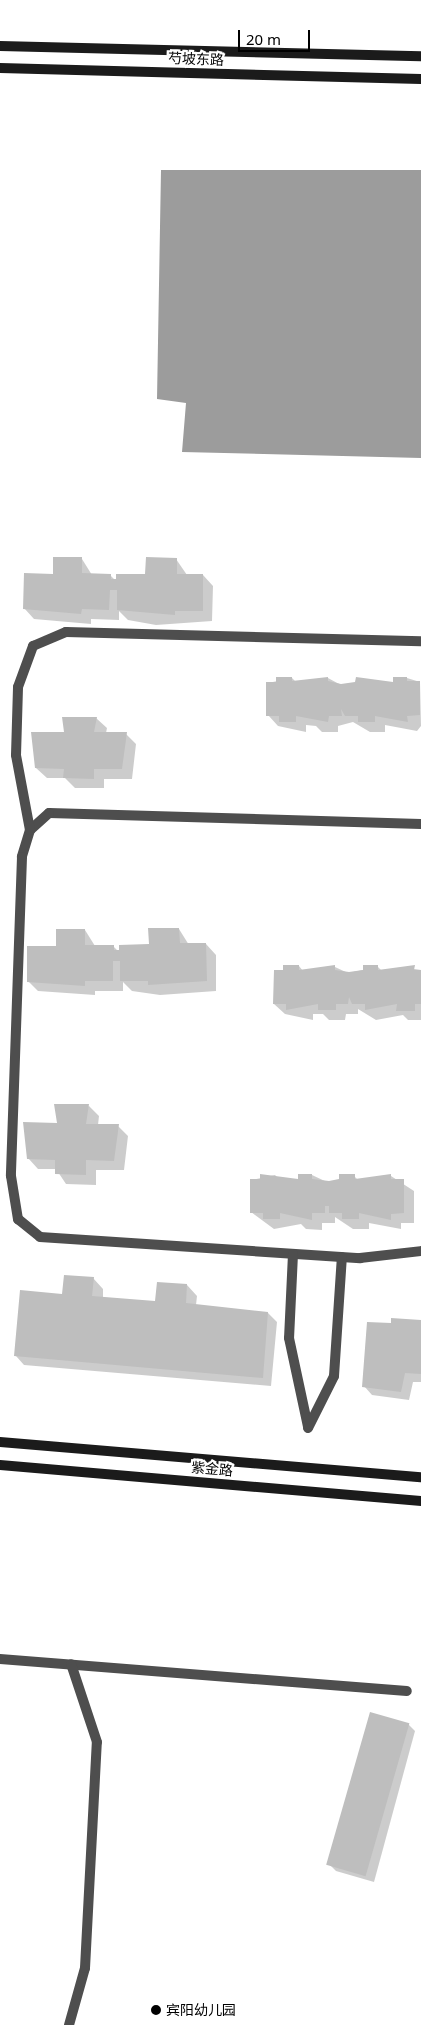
<!DOCTYPE html>
<meta charset="utf-8">
<style>
body{margin:0}
#map{position:relative;width:421px;height:2025px;overflow:hidden;background:#fff;font-family:"Noto Sans","Noto Sans SC",sans-serif}
div>[style]{position:absolute}
[style*='--x']{left:calc(var(--x)*1px);top:calc(var(--y)*1px);width:calc(var(--w)*1px);rotate:calc(var(--a)*1deg)}
.water>*{inset:0;background:#9c9c9c}
.shadow>*{inset:0;background:#0003}
.building>*{inset:0;background:#bebebe;transform-origin:0 0}
.lane>*{height:10px;margin:-5px;padding:0 5px;transform-origin:5px;border-radius:5px;background:#4e4e4e}
.street>*{height:10px;margin:-5px;padding:0 5px;transform-origin:5px;border-radius:5px;background:#4e4e4e}
.secondary>*{height:10px;margin:-5px;padding:0 5px;transform-origin:5px;border-radius:5px;background:#1b1b1b}
.dots>*{width:14px;height:14px;translate:-50% -50%;box-sizing:border-box;border:2px solid #fff;border-radius:50%}
span{translate:-50% -50%;white-space:nowrap;text-align:center;line-height:1.15;-webkit-text-stroke:4.5px #fff;paint-order:stroke}
.street-label{font-size:14px;color:#000}
.poi-label{font-size:14px;color:#000}
.left{translate:0 -50%;text-align:left}
.scale{position:absolute;left:238px;top:30px;width:72px;height:22px;box-sizing:border-box;border:2px solid #000;border-top:0;padding-left:6px;font-size:15px;line-height:18px;white-space:nowrap;color:#000;-webkit-text-stroke:4px #fff;paint-order:stroke}
</style>
<div id="map">
<div class="water">
<i style="clip-path:polygon(161px 170px,421px 170px,421px 458px,182px 452px,186px 403px,157px 399px)"></i>
</div>
<div class="shadow">
<i style="clip-path:polygon(82px 559px,92px 575px,110px 575px,115px 580px,147px 575px,176px 559px,187px 575px,203px 575px,213px 586px,212px 621px,156px 625px,128px 620px,119px 611px,119px 620px,91px 619px,91px 624px,34px 619px,24px 608px,54px 575px)"></i>
<i style="clip-path:polygon(292px 678px,296px 682px,328px 678px,341px 685px,394px 683px,407px 678px,420px 682px,421px 726px,417px 731px,385px 725px,385px 732px,370px 732px,353px 722px,338px 726px,338px 732px,322px 732px,316px 726px,306px 725px,306px 732px,278px 726px,268px 715px,268px 683px)"></i>
<i style="clip-path:polygon(96px 718px,107px 728px,106px 733px,126px 734px,136px 744px,132px 779px,104px 779px,104px 788px,75px 788px,65px 778px,47px 778px,36px 768px)"></i>
<i style="clip-path:polygon(179px 929px,189px 945px,206px 944px,216px 955px,216px 991px,160px 995px,132px 991px,123px 982px,123px 991px,95px 991px,95px 995px,38px 991px,28px 981px,57px 947px,85px 930px,95px 946px,113px 946px,118px 951px,150px 946px)"></i>
<i style="clip-path:polygon(299px 966px,303px 971px,335px 967px,348px 973px,378px 967px,382px 971px,402px 971px,402px 967px,421px 970px,421px 1020px,408px 1020px,403px 1015px,376px 1020px,358px 1009px,358px 1014px,346px 1014px,345px 1020px,329px 1020px,323px 1014px,313px 1014px,313px 1020px,285px 1014px,274px 1004px,285px 971px)"></i>
<i style="clip-path:polygon(89px 1106px,99px 1116px,98px 1125px,118px 1126px,128px 1136px,124px 1170px,96px 1170px,96px 1185px,66px 1184px,56px 1169px,38px 1169px,28px 1158px,58px 1124px)"></i>
<i style="clip-path:polygon(275px 1175px,280px 1180px,299px 1180px,312px 1175px,329px 1183px,354px 1176px,358px 1180px,391px 1176px,414px 1191px,414px 1223px,401px 1223px,401px 1229px,369px 1223px,369px 1229px,353px 1229px,335px 1217px,335px 1223px,322px 1223px,322px 1230px,306px 1229px,301px 1224px,274px 1229px,251px 1212px,251px 1180px)"></i>
<i style="clip-path:polygon(93px 1278px,103px 1289px,103px 1298px,157px 1302px,187px 1285px,197px 1296px,196px 1305px,268px 1313px,277px 1322px,271px 1386px,24px 1365px,16px 1356px,63px 1296px)"></i>
<i style="clip-path:polygon(421px 1322px,421px 1382px,413px 1382px,409px 1400px,372px 1395px,364px 1386px,392px 1325px)"></i>
<i style="clip-path:polygon(408px 1724px,415px 1731px,374px 1882px,336px 1871px,329px 1864px)"></i>
</div>
<div class="building">
<i style="clip-path:polygon(53px 557px,82px 557px,82px 573px,111px 574px,111px 579px,116px 579px,116px 574px,145px 574px,146px 557px,177px 558px,177px 574px,203px 574px,203px 611px,175px 611px,175px 615px,117px 610px,117px 590px,110px 590px,109px 610px,82px 609px,81px 614px,23px 609px,24px 573px,53px 574px)"></i>
<i style="clip-path:polygon(276px 677px,292px 677px,292px 681px,328px 677px,328px 681px,341px 684px,355px 682px,356px 677px,393px 682px,393px 677px,407px 677px,407px 681px,420px 681px,420px 715px,407px 716px,408px 722px,375px 716px,375px 722px,358px 722px,358px 716px,345px 716px,341px 709px,342px 716px,329px 716px,328px 722px,296px 716px,296px 722px,279px 722px,279px 716px,266px 716px,266px 682px,276px 682px)"></i>
<i style="clip-path:polygon(62px 717px,97px 717px,94px 732px,127px 732px,122px 769px,94px 769px,94px 779px,63px 778px,64px 769px,35px 768px,31px 732px,64px 732px)"></i>
<i style="clip-path:polygon(148px 928px,179px 928px,180px 943px,206px 943px,207px 981px,148px 985px,148px 981px,120px 981px,120px 961px,113px 961px,113px 981px,85px 981px,85px 986px,27px 982px,27px 946px,56px 946px,56px 929px,85px 929px,85px 945px,114px 945px,114px 950px,119px 950px,119px 945px,149px 944px)"></i>
<i style="clip-path:polygon(283px 965px,299px 965px,299px 970px,335px 965px,335px 970px,349px 972px,363px 970px,363px 965px,378px 965px,378px 970px,415px 965px,414px 970px,421px 970px,421px 1004px,415px 1004px,415px 1011px,396px 1011px,397px 1004px,365px 1010px,365px 1004px,352px 1004px,349px 997px,348px 1004px,336px 1004px,336px 1010px,318px 1010px,318px 1004px,286px 1010px,286px 1004px,273px 1004px,274px 970px,283px 970px)"></i>
<i style="clip-path:polygon(54px 1104px,89px 1104px,86px 1124px,119px 1124px,114px 1161px,86px 1160px,86px 1175px,55px 1174px,55px 1160px,27px 1159px,23px 1122px,57px 1123px)"></i>
<i style="clip-path:polygon(260px 1174px,298px 1179px,298px 1174px,312px 1174px,312px 1179px,329px 1181px,339px 1179px,339px 1174px,355px 1174px,355px 1179px,391px 1174px,391px 1179px,404px 1179px,404px 1213px,391px 1214px,391px 1220px,359px 1213px,359px 1219px,342px 1219px,342px 1213px,329px 1213px,329px 1206px,325px 1206px,325px 1213px,312px 1213px,312px 1220px,280px 1213px,280px 1219px,263px 1219px,263px 1213px,250px 1213px,250px 1179px,260px 1179px)"></i>
<i style="clip-path:polygon(64px 1275px,94px 1277px,92px 1296px,155px 1301px,157px 1282px,187px 1284px,186px 1303px,268px 1312px,263px 1378px,14px 1356px,20px 1290px,62px 1294px)"></i>
<i style="clip-path:polygon(391px 1318px,421px 1320px,421px 1374px,405px 1373px,401px 1392px,362px 1387px,367px 1322px,391px 1323px)"></i>
<i style="left:370px;top:1712px;width:41px;height:159px;rotate:16deg"></i>
</div>
<div class="lane">
<i style="--x:421;--y:824;--w:372;--a:-178.3"></i>
<i style="--x:49;--y:813;--w:25;--a:138"></i>
<i style="--x:30;--y:830;--w:28;--a:107"></i>
<i style="--x:22;--y:857;--w:319;--a:92"></i>
<i style="--x:11;--y:1176;--w:44;--a:80.8"></i>
<i style="--x:18;--y:1219;--w:28;--a:39"></i>
<i style="--x:40;--y:1237;--w:321;--a:3.8"></i>
<i style="--x:360;--y:1258;--w:61;--a:-6.5"></i>
<i style="--x:30;--y:830;--w:76;--a:-100.6"></i>
<i style="--x:16;--y:755;--w:68;--a:-88.3"></i>
<i style="--x:18;--y:687;--w:44;--a:-69.9"></i>
<i style="--x:33;--y:646;--w:36;--a:-23"></i>
<i style="--x:66;--y:632;--w:355;--a:1.5"></i>
<i style="--x:293;--y:1254;--w:84;--a:92.7"></i>
<i style="--x:289;--y:1338;--w:91;--a:77.9"></i>
<i style="--x:308;--y:1428;--w:58;--a:-63.4"></i>
<i style="--x:334;--y:1376;--w:119;--a:-86.2"></i>
</div>
<div class="street">
<i style="--x:0;--y:1659;--w:408;--a:4.5"></i>
<i style="--x:69;--y:2025;--w:59;--a:-74.3"></i>
<i style="--x:85;--y:1968;--w:226;--a:-87"></i>
<i style="--x:97;--y:1742;--w:82;--a:-108.4"></i>
</div>
<div class="secondary">
<i style="--x:0;--y:46;--w:421;--a:1.4"></i>
<i style="--x:0;--y:68;--w:421;--a:1.5"></i>
<i style="--x:0;--y:1442;--w:422;--a:4.8"></i>
<i style="--x:0;--y:1465;--w:423;--a:4.9"></i>
</div>
<div class="dots">
<i style="left:156px;top:2010px;background:#000"></i>
</div>
<div class="street-label">
<span style="left:196px;top:59px;rotate:2deg">芍坡东路</span>
<span style="left:212px;top:1469px;rotate:5deg">紫金路</span>
</div>
<div class="poi-label">
<span class="left" style="left:166px;top:2010px">宾阳幼儿园</span>
</div>
<div class="scale">20 m</div>
</div>
